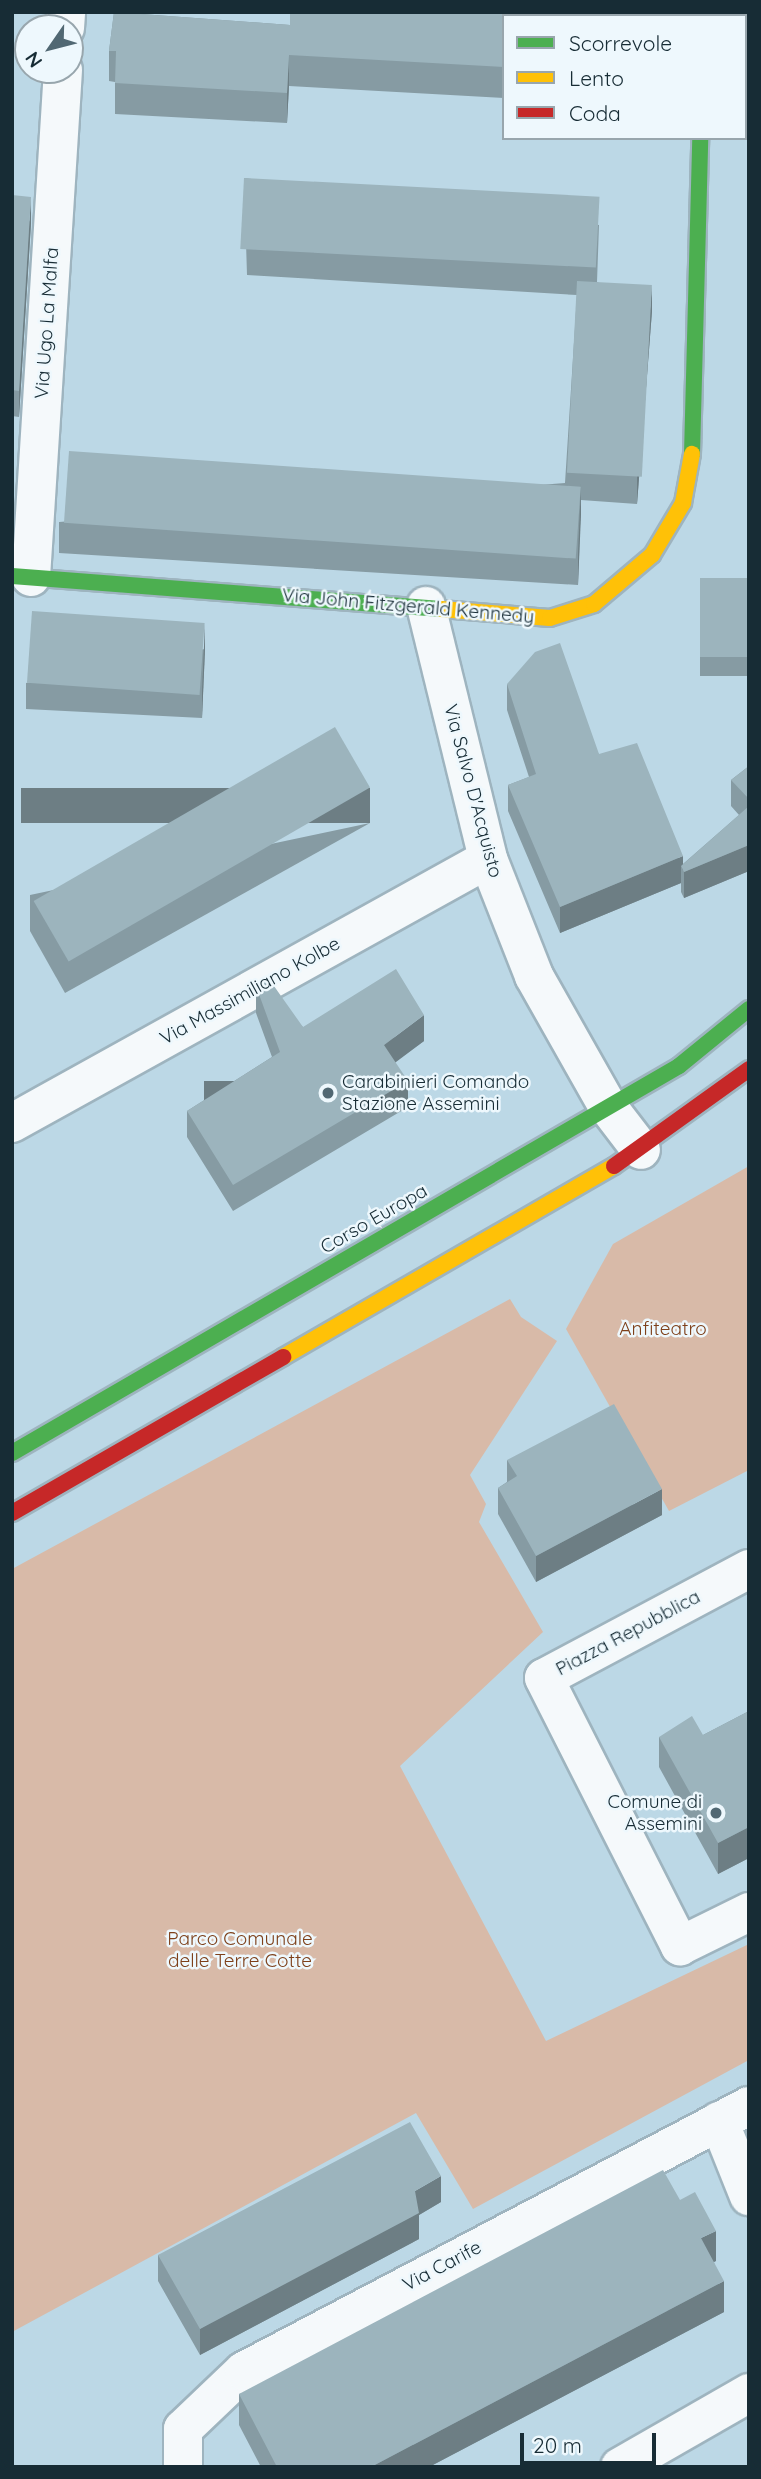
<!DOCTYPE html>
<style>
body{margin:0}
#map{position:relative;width:761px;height:2479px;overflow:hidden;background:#bcd8e6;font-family:Quicksand,sans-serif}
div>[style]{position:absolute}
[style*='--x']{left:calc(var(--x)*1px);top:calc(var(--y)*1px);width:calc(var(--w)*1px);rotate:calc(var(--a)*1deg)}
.green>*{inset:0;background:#d8baa8}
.roads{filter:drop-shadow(2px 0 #9eb4bf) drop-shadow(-2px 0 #9eb4bf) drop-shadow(0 2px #9eb4bf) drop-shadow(0 -2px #9eb4bf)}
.street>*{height:38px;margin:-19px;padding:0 19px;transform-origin:19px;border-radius:19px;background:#f5f9fb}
.fast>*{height:16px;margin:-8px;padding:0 8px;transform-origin:8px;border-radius:8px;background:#4caf50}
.slow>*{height:16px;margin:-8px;padding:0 8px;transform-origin:8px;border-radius:8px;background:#ffc107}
.jam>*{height:16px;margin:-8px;padding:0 8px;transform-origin:8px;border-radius:8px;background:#c62828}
.wall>*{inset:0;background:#869ba3;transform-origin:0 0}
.shaded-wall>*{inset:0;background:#6d7e84;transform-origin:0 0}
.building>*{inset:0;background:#9cb4bd;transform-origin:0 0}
.dots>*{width:19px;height:19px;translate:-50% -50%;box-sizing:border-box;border:4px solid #eef8fd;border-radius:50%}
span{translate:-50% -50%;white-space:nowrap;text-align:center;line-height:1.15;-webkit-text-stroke:5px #eef8fd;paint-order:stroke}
.street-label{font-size:19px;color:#172c35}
.poi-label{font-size:19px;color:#172c35}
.left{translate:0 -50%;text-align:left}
.right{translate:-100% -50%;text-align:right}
.park-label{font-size:19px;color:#7e401a}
.frame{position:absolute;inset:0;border:14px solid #172c35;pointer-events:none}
.legend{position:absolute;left:502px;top:14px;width:245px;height:126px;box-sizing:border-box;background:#eef8fd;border:2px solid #98a6ad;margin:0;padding:9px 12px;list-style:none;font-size:21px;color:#172c35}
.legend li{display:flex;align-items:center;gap:14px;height:35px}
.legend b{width:35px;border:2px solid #98a6ad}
.north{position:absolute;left:14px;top:14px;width:70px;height:70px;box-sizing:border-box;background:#eef8fd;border:2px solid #98a6ad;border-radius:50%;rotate:235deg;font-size:19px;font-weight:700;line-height:28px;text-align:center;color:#172c35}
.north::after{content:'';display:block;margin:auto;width:24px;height:32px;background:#516873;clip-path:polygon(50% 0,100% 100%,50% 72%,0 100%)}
.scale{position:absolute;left:520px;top:2433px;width:136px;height:32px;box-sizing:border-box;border:4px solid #172c35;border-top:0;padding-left:9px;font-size:21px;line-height:24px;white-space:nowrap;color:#172c35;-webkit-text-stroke:5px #eef8fd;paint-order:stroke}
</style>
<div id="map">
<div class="green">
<i style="clip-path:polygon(749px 1166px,749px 1470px,669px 1511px,566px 1329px,613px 1244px)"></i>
<i style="clip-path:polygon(510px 1299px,521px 1317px,557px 1341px,470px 1475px,486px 1504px,479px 1522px,543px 1632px,400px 1766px,546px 2041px,749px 1944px,749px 2060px,473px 2209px,416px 2113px,12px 2332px,12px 1569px)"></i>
</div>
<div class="roads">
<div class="street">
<i style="--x:704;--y:16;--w:4;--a:-90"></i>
<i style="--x:65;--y:28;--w:16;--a:-86"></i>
<i style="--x:31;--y:577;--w:508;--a:-86.39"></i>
<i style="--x:426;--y:606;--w:260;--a:76.2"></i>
<i style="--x:488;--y:859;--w:126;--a:68.5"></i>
<i style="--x:534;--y:976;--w:150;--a:60.5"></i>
<i style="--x:608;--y:1107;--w:54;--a:52.5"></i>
<i style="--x:12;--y:1123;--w:544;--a:-29.01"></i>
<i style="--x:749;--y:1569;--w:232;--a:152"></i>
<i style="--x:544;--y:1678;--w:301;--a:63.1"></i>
<i style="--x:680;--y:1946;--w:77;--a:-26.2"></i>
<i style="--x:719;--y:2121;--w:81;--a:68.2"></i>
<i style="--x:183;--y:2467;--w:38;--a:-90"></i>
<i style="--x:183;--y:2429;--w:84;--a:-43.6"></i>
<i style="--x:244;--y:2371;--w:570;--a:-27.69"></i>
<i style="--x:620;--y:2467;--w:149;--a:-29.8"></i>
</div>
<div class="fast">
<i style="--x:692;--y:454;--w:316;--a:-88.5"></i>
<i style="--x:12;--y:576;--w:430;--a:4.4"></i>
<i style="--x:12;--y:1453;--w:771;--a:-30.12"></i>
<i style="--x:679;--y:1066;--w:90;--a:-39.2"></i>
</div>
<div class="slow">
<i style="--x:441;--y:609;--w:109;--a:4.7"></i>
<i style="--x:550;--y:618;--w:46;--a:-17.7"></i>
<i style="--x:594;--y:604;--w:76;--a:-40.2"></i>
<i style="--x:652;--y:555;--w:61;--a:-59.2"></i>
<i style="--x:683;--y:503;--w:50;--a:-79.6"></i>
<i style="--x:283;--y:1357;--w:382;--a:-30"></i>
</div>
<div class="jam">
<i style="--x:614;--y:1166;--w:166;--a:-35.7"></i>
<i style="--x:12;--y:1513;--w:313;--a:-29.9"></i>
</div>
</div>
<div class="wall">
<i style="clip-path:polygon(114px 12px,290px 25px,290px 12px,612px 12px,612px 16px,504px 16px,504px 98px,289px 86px,287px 123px,115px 114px,115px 82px,109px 81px,109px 51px)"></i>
<i style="clip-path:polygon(244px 178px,599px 225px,597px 282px,652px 311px,637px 504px,581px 500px,578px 585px,59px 553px,59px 522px,565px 483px,577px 295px,247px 275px)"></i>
<i style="clip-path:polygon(12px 195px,31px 223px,19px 417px,12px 416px)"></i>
<i style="left:749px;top:578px;width:98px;height:49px;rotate:90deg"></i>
<i style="clip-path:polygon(205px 649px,202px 718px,26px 709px,26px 683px)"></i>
<i style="clip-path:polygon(507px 684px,599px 754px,683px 864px,739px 815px,731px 806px,731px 780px,749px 766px,749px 871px,684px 898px,681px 892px,681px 883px,560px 933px,508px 811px,508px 785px,529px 777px,507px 710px)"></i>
<i style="clip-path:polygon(370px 823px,65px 993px,30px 931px,30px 895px)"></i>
<i style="clip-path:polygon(256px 986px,303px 1027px,424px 1041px,395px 1062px,408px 1107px,233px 1211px,187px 1137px,187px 1111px,272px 1057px,256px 1013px)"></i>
<i style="clip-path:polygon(507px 1460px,662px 1515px,536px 1582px,498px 1514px,498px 1488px,507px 1482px)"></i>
<i style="clip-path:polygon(749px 1711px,749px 1858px,718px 1874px,659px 1767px,659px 1737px,703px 1735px)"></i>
<i style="clip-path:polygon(441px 2202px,419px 2215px,419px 2239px,200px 2355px,158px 2281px,158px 2255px)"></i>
<i style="clip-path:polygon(716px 2261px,714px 2262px,724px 2312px,429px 2467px,261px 2467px,239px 2425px,239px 2394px)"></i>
</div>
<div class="shaded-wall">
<i style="clip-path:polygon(289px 55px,289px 86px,287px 123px,287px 93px)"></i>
<i style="clip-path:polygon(31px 197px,31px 223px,19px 417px,19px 391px)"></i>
<i style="clip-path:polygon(652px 285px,652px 311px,637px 504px,637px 478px)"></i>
<i style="clip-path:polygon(581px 484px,581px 515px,578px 585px,578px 554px)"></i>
<i style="clip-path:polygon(205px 623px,205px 649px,202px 718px,202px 692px)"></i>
<i style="left:370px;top:788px;width:35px;height:349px;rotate:90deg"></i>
<i style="clip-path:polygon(749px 845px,749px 871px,684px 898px,684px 872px)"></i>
<i style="clip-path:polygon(683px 856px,683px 870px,681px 866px,681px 883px,560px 933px,560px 907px)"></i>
<i style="clip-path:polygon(424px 1015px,424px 1041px,384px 1071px,384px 1045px)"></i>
<i style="left:408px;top:1081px;width:26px;height:204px;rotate:90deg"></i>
<i style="clip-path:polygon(662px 1489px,662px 1515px,536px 1582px,536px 1556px)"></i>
<i style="clip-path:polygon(749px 1827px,749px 1858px,718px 1874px,718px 1843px)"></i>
<i style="clip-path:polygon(441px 2176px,441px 2202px,419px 2215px,419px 2239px,200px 2355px,200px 2329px,415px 2191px)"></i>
<i style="clip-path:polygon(716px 2231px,716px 2261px,701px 2269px,701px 2238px)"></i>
<i style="clip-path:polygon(724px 2281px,724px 2312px,429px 2467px,371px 2467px)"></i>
</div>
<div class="building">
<i style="clip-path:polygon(114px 12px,290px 25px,290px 12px,610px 12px,610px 16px,504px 16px,504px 67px,289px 55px,287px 93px,115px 83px,116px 51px,109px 51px)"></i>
<i style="left:244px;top:178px;width:356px;height:71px;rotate:3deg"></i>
<i style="clip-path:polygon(12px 195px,31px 197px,19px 391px,12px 390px)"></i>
<i style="left:577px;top:281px;width:75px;height:192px;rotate:3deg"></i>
<i style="left:69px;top:451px;width:513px;height:72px;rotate:4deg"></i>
<i style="left:749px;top:578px;width:79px;height:49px;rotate:90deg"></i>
<i style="left:32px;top:611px;width:173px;height:72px;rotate:4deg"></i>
<i style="clip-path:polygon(560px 643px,599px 754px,637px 743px,683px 856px,560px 907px,508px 785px,536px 774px,507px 684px,535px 652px)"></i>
<i style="left:335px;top:727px;width:70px;height:348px;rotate:60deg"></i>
<i style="clip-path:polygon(749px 766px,749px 799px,731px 780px)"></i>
<i style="clip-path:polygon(749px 806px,749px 845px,684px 872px,681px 866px)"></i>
<i style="clip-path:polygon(396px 969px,424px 1015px,384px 1045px,408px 1081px,233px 1185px,187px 1111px,280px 1052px,256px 986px,269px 979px,303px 1027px)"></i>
<i style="clip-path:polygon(614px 1404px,662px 1489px,536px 1556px,498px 1488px,517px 1476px,507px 1460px)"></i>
<i style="clip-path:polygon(749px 1711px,749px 1827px,718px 1843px,659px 1737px,692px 1716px,703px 1735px)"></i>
<i style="clip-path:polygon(410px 2122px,441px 2176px,415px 2191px,419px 2213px,200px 2329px,158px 2255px)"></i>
<i style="clip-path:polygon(663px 2170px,680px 2200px,695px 2192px,716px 2231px,701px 2238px,724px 2281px,371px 2467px,277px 2467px,239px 2394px)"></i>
</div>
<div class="dots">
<i style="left:328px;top:1093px;background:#516873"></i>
<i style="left:716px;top:1813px;background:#516873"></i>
</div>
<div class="street-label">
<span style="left:47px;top:323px;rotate:-86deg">Via Ugo La Malfa</span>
<span style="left:408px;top:606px;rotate:5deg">Via John Fitzgerald Kennedy</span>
<span style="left:473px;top:791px;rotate:75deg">Via Salvo D'Acquisto</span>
<span style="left:250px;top:991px;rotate:-29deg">Via Massimiliano Kolbe</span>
<span style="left:374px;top:1219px;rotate:-30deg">Corso Europa</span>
<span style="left:628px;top:1633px;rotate:-28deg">Piazza Repubblica</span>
<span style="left:442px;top:2266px;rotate:-28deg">Via Carife</span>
</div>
<div class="poi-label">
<span class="left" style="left:342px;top:1093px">Carabinieri Comando<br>Stazione Assemini</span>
<span class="right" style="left:702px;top:1813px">Comune di<br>Assemini</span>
</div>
<div class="park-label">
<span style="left:663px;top:1329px">Anfiteatro</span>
<span style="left:240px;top:1950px">Parco Comunale<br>delle Terre Cotte</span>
</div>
<div class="frame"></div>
<ul class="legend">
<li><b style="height:9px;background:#4caf50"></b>Scorrevole</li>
<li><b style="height:9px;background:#ffc107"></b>Lento</li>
<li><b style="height:9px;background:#c62828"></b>Coda</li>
</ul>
<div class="north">N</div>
<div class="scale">20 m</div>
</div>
